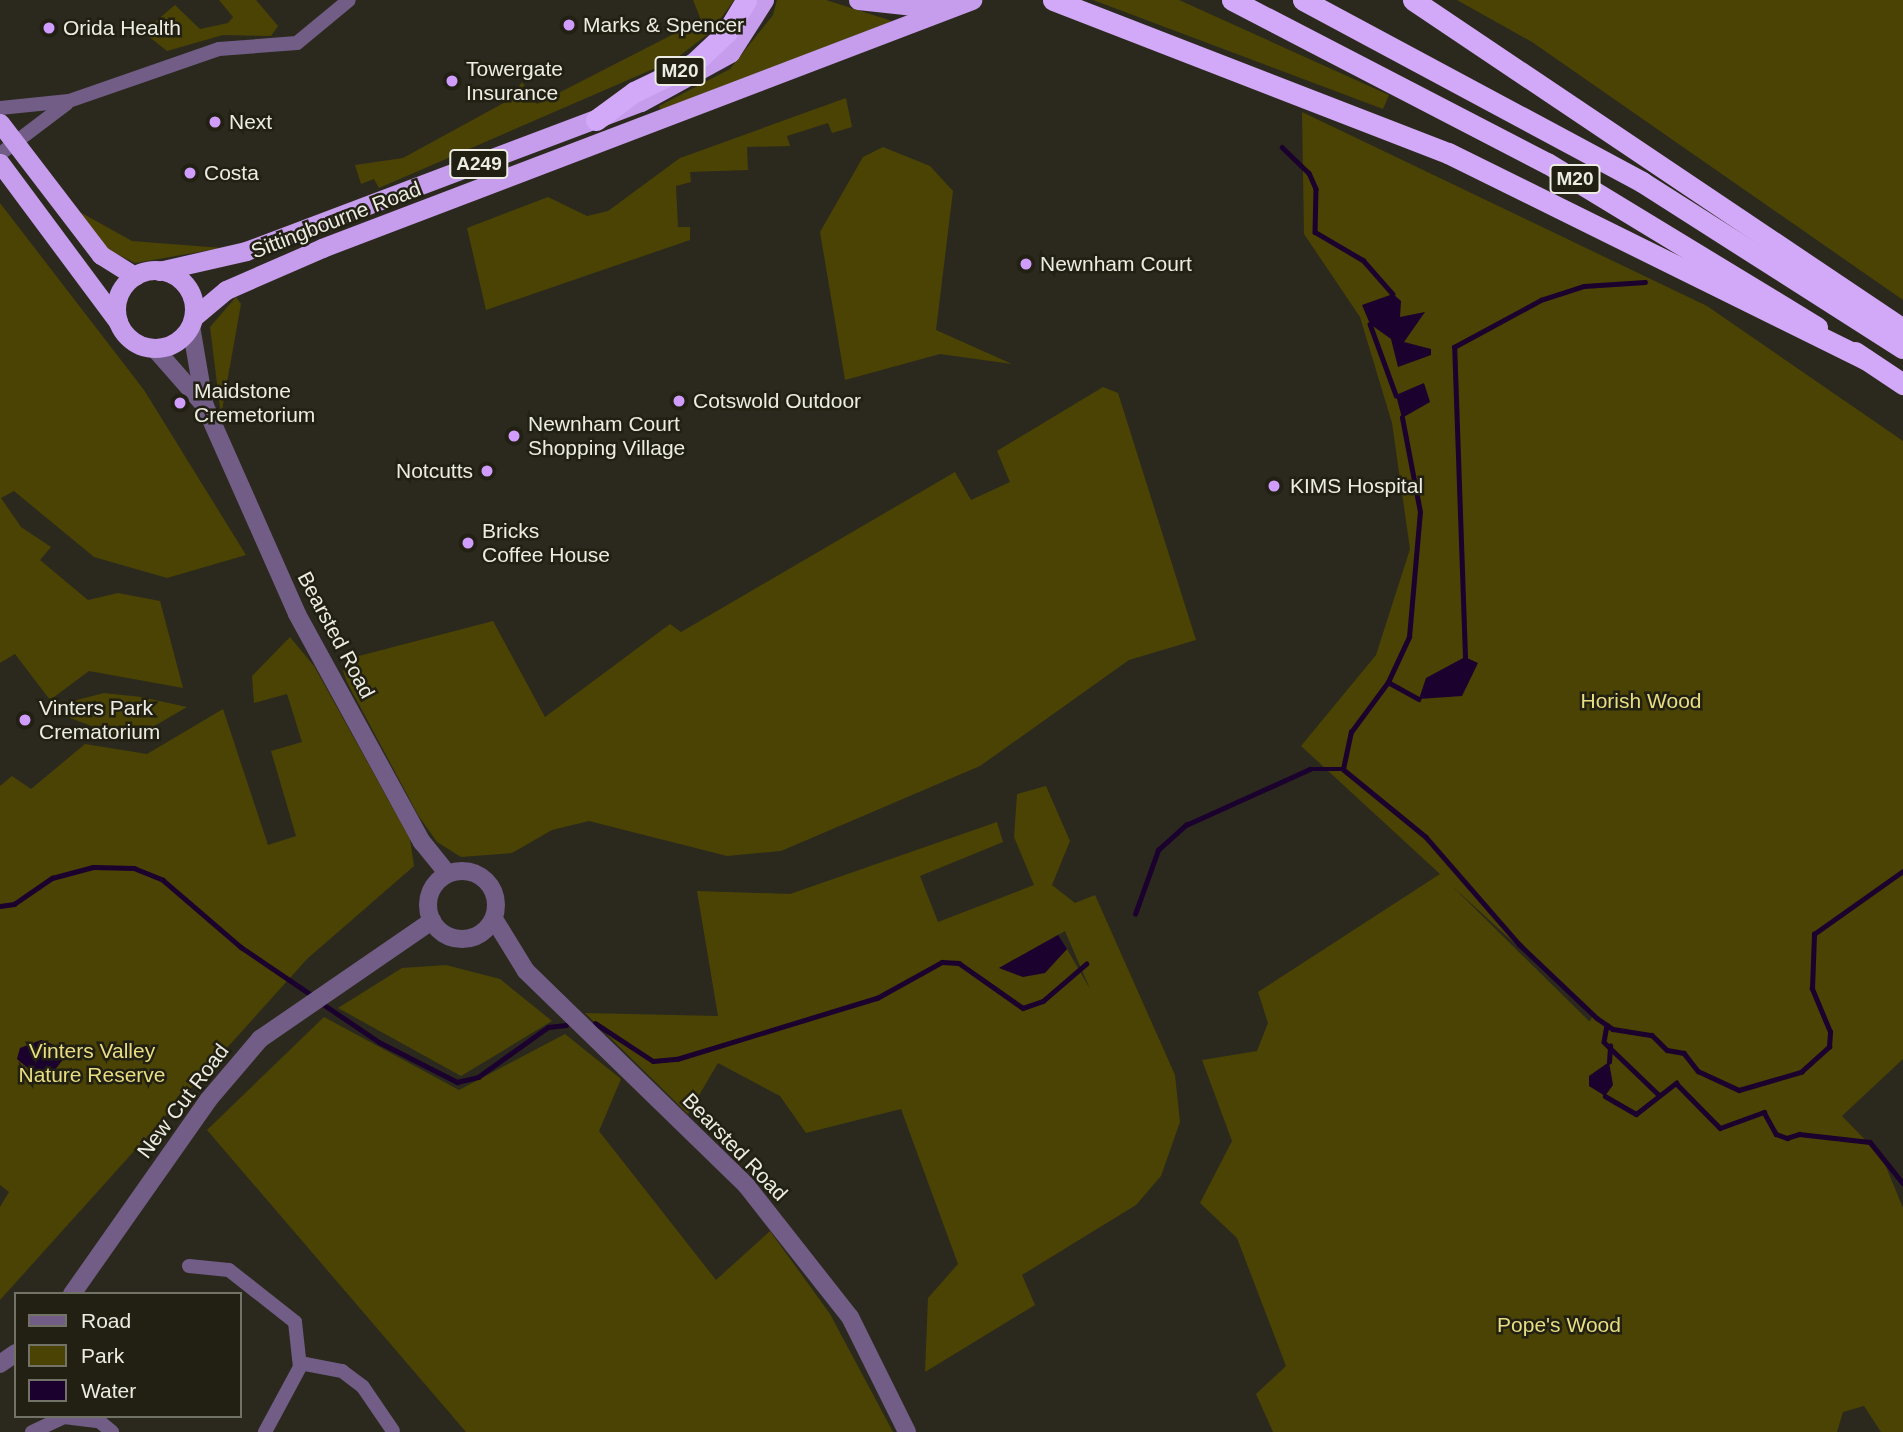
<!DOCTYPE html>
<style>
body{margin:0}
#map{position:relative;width:1903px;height:1432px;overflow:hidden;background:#2b291d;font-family:Helvetica,sans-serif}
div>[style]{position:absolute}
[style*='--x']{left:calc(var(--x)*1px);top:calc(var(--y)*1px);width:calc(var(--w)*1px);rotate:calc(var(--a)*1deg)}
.green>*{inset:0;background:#4a4304}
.water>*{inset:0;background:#1b012d}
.stream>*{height:4.5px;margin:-2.25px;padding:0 2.25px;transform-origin:2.25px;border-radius:2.25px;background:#1b012d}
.minor>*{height:14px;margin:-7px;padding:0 7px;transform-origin:7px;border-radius:7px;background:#715d85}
.tertiary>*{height:18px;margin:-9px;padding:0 9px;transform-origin:9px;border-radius:9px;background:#715d85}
.tertiary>.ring{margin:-9px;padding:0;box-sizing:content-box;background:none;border:18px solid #715d85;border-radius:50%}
.trunk>*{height:19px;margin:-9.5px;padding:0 9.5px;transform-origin:9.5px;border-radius:9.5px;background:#c69cec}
.trunk>.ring{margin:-9.5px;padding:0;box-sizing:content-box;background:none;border:19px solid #c69cec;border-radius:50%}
.motorway>*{height:21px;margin:-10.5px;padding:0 10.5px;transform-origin:10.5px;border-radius:10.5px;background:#d2a9f8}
.dots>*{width:19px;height:19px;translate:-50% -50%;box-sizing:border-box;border:4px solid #212013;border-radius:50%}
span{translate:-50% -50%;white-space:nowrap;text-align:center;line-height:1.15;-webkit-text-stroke:5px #212013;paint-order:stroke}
.shield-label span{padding:2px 5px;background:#212013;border:2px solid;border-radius:5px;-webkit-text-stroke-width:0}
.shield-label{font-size:19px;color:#edece3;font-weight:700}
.poi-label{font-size:21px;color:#edece3}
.left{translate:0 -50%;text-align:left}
.right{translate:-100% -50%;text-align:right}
.street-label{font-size:21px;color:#edece3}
.park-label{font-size:21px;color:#e8dd80}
.legend{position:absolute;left:14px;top:1292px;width:228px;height:126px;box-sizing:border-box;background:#212013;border:2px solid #737266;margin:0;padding:9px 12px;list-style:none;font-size:21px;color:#edece3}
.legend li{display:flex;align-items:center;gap:14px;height:35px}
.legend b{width:35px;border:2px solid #737266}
</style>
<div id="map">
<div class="green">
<i style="clip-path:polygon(219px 0,256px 0,278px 26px,271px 36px,223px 35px,167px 51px,143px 32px,175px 5px,200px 29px,228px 23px,233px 17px)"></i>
<i style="clip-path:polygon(693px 0,734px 0,712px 31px,674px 60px,379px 188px,374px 179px,361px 184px,355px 165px,403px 158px,511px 99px,522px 82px,537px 104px,701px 20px)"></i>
<i style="clip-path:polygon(777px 0,826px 0,892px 21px,661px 111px,659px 106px,730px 69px,773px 15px)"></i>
<i style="clip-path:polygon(1093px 0,1179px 0,1389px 95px,1383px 109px)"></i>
<i style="clip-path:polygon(1457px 0,1903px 0,1903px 300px,1532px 42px)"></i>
<i style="clip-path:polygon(846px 98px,852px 127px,832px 133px,828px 123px,787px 136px,790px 146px,747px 147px,748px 170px,690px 172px,691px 182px,676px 186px,678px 227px,690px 227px,690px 240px,486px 310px,467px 228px,548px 197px,587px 216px,608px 211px,680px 158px)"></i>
<i style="clip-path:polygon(evenodd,1302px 112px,1707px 306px,1903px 441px,1903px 1059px,1842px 1116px,1882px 1157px,1903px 1208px,1903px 1432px,1881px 1432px,1864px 1406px,1843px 1412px,1837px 1432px,1273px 1432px,1256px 1394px,1286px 1366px,1237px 1238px,1200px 1203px,1232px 1141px,1202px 1060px,1257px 1051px,1268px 1023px,1258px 992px,1440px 874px,1301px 746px,1376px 655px,1410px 549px,1392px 423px,1360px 317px,1304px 234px,1302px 112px,1451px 885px,1593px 1015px,1590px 1021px,1589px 1021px,1451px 885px)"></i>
<i style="clip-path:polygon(883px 147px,930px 166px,953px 191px,936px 330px,1012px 364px,940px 354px,845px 380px,820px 232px,863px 157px)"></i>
<i style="clip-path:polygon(0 203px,144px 390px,246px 555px,167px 578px,94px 557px,14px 491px,1px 498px,21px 527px,51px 547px,40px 560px,88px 600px,118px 593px,160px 601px,183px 688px,89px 671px,50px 700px,15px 654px,0 663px)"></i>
<i style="clip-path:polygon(78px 211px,132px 241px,222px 248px,135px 263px,109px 250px)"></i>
<i style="clip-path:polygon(236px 297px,241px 304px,221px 416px,210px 327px)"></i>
<i style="clip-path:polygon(1103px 387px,1118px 393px,1196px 640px,1129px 660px,980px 766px,781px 851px,727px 856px,589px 821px,552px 830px,512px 853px,461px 857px,437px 842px,418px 815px,347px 682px,343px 671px,355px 657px,493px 621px,545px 717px,670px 624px,681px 632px,955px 472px,971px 500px,1010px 482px,997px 451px)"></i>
<i style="clip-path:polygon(290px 637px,314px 666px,410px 839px,414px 866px,307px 959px,0 1300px,0 1207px,9px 1192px,0 1185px,0 786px,12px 776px,31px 789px,85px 744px,147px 754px,223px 709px,268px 845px,296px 836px,271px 751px,302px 742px,287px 694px,254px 703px,252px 676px)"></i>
<i style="clip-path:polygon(104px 693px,141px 697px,187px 707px,139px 735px,116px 735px,70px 718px,67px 709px,77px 700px)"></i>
<i style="clip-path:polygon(evenodd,1046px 786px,1070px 841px,1052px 885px,1075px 903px,1095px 895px,1175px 1075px,1180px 1122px,1161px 1176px,1136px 1205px,1022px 1275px,1035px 1305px,925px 1372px,928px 1298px,958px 1264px,901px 1109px,806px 1133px,780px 1096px,718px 1063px,688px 1114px,585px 1013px,718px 1016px,697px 891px,790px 894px,997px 822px,1003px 842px,920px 876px,938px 922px,1034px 885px,1014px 837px,1017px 794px,1046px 786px,1065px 931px,1090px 989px,1067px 949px,999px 968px,1065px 931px)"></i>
<i style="clip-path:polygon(446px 965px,500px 979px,552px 1021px,461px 1076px,338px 1008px,402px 968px)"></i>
<i style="clip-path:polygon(324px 1017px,459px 1090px,565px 1034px,621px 1079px,599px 1131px,716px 1280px,770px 1231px,830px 1314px,893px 1432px,466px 1432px,207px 1130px)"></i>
</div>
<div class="water">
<i style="clip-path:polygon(1393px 294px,1401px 301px,1400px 317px,1425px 312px,1404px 342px,1431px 349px,1431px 355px,1398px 367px,1391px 339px,1370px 324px,1362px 305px)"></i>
<i style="clip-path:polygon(1424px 383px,1430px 402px,1402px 418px,1396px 395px)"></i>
<i style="clip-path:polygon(1465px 657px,1478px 663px,1462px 696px,1419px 699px,1426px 678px)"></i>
<i style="clip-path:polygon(1058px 935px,1067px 949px,1045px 973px,1023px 977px,999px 968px)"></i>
<i style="clip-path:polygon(41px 1040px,70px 1051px,53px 1072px,37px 1076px,17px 1059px,20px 1048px)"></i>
<i style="clip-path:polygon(1609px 1062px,1613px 1085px,1605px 1096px,1589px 1086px,1589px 1076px)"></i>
</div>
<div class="stream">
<i style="--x:1282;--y:147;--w:37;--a:44"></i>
<i style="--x:1309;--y:173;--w:17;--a:66"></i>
<i style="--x:1316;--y:189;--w:43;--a:91.3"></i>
<i style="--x:1315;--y:232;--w:56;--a:30.3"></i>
<i style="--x:1363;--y:260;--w:45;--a:48.6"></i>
<i style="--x:1370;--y:324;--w:76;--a:69.9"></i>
<i style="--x:1465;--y:657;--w:310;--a:-92"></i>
<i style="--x:1454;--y:347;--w:99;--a:-28.4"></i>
<i style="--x:1541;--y:300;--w:45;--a:-18"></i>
<i style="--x:1584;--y:286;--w:61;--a:-3.8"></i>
<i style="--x:1388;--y:682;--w:35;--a:29"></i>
<i style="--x:1343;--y:769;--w:38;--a:-78"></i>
<i style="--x:1351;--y:732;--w:62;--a:-53.5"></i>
<i style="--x:1388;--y:682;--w:50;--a:-65"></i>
<i style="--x:1409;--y:637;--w:125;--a:-85"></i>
<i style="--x:1420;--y:512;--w:96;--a:-100.8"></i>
<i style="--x:0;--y:906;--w:14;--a:-8"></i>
<i style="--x:14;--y:904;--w:46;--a:-34.4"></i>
<i style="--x:52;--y:878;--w:42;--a:-15"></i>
<i style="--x:93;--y:867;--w:41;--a:1.4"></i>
<i style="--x:134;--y:868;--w:31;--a:22"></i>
<i style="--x:163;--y:880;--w:103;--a:40.7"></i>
<i style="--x:241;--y:947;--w:87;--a:34.2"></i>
<i style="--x:1135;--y:914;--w:68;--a:-70.2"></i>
<i style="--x:1158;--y:850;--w:38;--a:-42"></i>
<i style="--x:1186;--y:825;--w:136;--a:-24.3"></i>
<i style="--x:1310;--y:769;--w:33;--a:0"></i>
<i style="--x:1343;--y:769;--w:107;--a:39.3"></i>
<i style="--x:1426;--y:837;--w:143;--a:49"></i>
<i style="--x:1520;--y:945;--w:106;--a:43.5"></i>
<i style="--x:1597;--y:1018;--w:19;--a:35"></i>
<i style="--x:1613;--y:1029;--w:39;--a:9"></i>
<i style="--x:1652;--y:1035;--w:21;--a:45"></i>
<i style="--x:1667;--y:1050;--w:17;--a:10"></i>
<i style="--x:1684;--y:1053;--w:23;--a:52"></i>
<i style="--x:1698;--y:1071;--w:45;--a:24.9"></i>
<i style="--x:1739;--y:1090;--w:65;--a:-16.2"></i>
<i style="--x:1801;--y:1072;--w:38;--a:-42"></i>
<i style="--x:1829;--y:1047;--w:15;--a:-86"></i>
<i style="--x:1830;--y:1032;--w:47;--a:-112.7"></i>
<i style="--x:1812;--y:989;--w:55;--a:-87.9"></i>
<i style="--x:1814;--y:934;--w:109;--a:-35.3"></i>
<i style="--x:320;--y:1002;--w:71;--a:34.1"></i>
<i style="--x:379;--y:1042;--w:88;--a:27.1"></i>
<i style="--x:457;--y:1082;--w:22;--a:-13"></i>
<i style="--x:478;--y:1077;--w:86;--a:-35.5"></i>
<i style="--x:548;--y:1027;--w:18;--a:-6"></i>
<i style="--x:595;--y:1023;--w:69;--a:33.2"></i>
<i style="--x:653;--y:1061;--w:24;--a:-5"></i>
<i style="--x:677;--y:1059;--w:209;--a:-17"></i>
<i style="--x:877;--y:998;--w:74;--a:-29"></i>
<i style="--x:942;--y:962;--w:17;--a:3"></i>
<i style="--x:959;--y:963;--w:78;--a:35.1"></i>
<i style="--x:1023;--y:1008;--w:21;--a:-19"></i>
<i style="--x:1043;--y:1001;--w:57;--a:-40.7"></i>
<i style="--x:1607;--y:1025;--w:17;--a:100"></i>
<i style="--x:1604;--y:1042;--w:76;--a:43.9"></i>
<i style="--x:1609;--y:1062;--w:16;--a:-86"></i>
<i style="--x:1605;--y:1096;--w:36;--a:30"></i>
<i style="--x:1636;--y:1114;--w:51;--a:-37.8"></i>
<i style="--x:1676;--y:1083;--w:63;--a:45.6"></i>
<i style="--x:1720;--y:1128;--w:47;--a:-20"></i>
<i style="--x:1764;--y:1112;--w:25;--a:61"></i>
<i style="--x:1776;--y:1134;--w:12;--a:20"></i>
<i style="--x:1787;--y:1138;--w:13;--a:-18"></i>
<i style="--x:1799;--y:1134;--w:71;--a:6.4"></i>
<i style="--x:1870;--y:1142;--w:53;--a:51.2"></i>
</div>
<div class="minor">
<i style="--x:0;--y:108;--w:69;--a:-5.8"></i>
<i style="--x:69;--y:101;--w:159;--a:-19.1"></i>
<i style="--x:219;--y:49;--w:78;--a:-4.4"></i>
<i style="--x:297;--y:43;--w:67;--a:-39.6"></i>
<i style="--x:0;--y:154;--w:83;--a:-37.1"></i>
<i style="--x:189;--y:1266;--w:40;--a:5.7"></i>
<i style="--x:229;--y:1270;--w:84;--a:38.2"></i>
<i style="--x:295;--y:1322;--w:45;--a:83.7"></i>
<i style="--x:300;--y:1367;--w:74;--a:118.3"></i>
<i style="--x:300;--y:1363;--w:43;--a:10.8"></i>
<i style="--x:342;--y:1371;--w:26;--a:37"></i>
<i style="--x:363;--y:1387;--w:53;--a:55.7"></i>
<i style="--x:32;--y:1432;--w:35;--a:-25"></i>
<i style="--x:64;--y:1417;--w:35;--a:7"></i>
<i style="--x:99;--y:1421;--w:17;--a:40"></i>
</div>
<div class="tertiary">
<i style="--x:191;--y:326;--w:77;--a:80.3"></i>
<i style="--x:155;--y:349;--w:76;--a:48.7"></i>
<i style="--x:205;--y:406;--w:227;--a:66.1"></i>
<i style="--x:297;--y:614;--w:260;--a:61.3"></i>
<i style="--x:422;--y:842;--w:41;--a:50.9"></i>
<i class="ring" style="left:428px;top:871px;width:50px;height:50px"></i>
<i style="--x:494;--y:919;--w:61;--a:58.4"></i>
<i style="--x:526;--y:971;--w:307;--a:44.2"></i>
<i style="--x:746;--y:1185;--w:168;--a:51.8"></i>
<i style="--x:850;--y:1317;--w:128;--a:63.6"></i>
<i style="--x:72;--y:1294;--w:238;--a:-54.9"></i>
<i style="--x:209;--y:1099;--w:79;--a:-49.6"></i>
<i style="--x:260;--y:1039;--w:209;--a:-34.5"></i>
<i style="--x:0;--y:1364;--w:19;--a:-35"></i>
</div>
<div class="trunk">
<i style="--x:858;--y:0;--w:56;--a:6.1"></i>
<i style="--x:914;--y:6;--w:44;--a:-5.2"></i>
<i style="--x:0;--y:123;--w:166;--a:52.6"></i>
<i style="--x:101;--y:255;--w:40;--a:32"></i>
<i style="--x:0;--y:163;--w:198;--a:53.4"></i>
<i class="ring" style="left:116px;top:270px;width:59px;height:59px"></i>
<i style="--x:159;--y:271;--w:89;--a:-12.9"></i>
<i style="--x:246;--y:251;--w:422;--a:-20.7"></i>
<i style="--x:641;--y:102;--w:102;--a:-28.8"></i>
<i style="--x:730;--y:53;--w:63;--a:-57.3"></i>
<i style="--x:195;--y:316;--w:40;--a:-40"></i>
<i style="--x:226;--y:290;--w:105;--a:-23.6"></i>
<i style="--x:322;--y:248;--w:696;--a:-20.88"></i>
</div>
<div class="motorway">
<i style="--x:1053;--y:0;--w:424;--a:21.2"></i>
<i style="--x:1448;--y:153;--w:467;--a:26.3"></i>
<i style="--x:1232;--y:0;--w:355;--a:27.4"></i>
<i style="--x:1547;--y:163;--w:316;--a:31.3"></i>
<i style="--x:1303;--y:0;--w:385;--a:28.2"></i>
<i style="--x:1642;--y:182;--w:309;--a:32.5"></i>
<i style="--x:1413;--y:0;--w:590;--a:33.88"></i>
<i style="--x:596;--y:120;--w:47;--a:-36.4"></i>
<i style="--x:634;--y:92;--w:67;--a:-25.8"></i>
<i style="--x:694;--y:63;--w:45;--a:-43.2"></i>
<i style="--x:727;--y:32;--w:37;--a:-59"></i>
<i style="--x:1855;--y:352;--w:58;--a:33.7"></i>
</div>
<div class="dots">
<i style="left:569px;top:25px;background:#d09dff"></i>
<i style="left:49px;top:28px;background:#d09dff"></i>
<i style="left:452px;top:81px;background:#d09dff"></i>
<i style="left:215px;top:122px;background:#d09dff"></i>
<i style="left:190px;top:173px;background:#d09dff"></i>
<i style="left:1026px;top:264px;background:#d09dff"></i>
<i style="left:679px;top:401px;background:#d09dff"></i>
<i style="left:180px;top:403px;background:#d09dff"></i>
<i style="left:514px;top:436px;background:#d09dff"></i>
<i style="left:487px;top:471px;background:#d09dff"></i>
<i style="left:1274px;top:486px;background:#d09dff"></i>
<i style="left:468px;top:543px;background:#d09dff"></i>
<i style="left:25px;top:720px;background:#d09dff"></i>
</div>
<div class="shield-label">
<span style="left:680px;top:71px">M20</span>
<span style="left:479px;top:164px">A249</span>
<span style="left:1575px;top:179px">M20</span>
</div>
<div class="poi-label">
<span class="left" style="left:583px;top:25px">Marks &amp; Spencer</span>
<span class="left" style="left:63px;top:28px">Orida Health</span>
<span class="left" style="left:466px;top:81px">Towergate<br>Insurance</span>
<span class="left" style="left:229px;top:122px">Next</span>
<span class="left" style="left:204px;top:173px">Costa</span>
<span class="left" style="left:1040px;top:264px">Newnham Court</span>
<span class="left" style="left:194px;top:403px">Maidstone<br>Cremetorium</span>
<span class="left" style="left:693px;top:401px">Cotswold Outdoor</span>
<span class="left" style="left:528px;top:436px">Newnham Court<br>Shopping Village</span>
<span class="right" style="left:473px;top:471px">Notcutts</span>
<span class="left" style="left:1290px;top:486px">KIMS Hospital</span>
<span class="left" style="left:482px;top:543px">Bricks<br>Coffee House</span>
<span class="left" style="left:39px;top:720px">Vinters Park<br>Crematorium</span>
</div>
<div class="street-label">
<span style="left:336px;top:220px;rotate:-21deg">Sittingbourne Road</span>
<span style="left:336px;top:635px;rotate:62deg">Bearsted Road</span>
<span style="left:183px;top:1101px;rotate:-53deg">New Cut Road</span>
<span style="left:735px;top:1147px;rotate:46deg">Bearsted Road</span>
</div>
<div class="park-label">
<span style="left:1641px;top:701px">Horish Wood</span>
<span style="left:92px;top:1063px">Vinters Valley<br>Nature Reserve</span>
<span style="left:1559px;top:1325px">Pope's Wood</span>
</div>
<ul class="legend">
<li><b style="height:9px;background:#715d85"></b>Road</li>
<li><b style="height:19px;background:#4a4304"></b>Park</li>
<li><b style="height:19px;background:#1b012d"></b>Water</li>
</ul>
</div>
